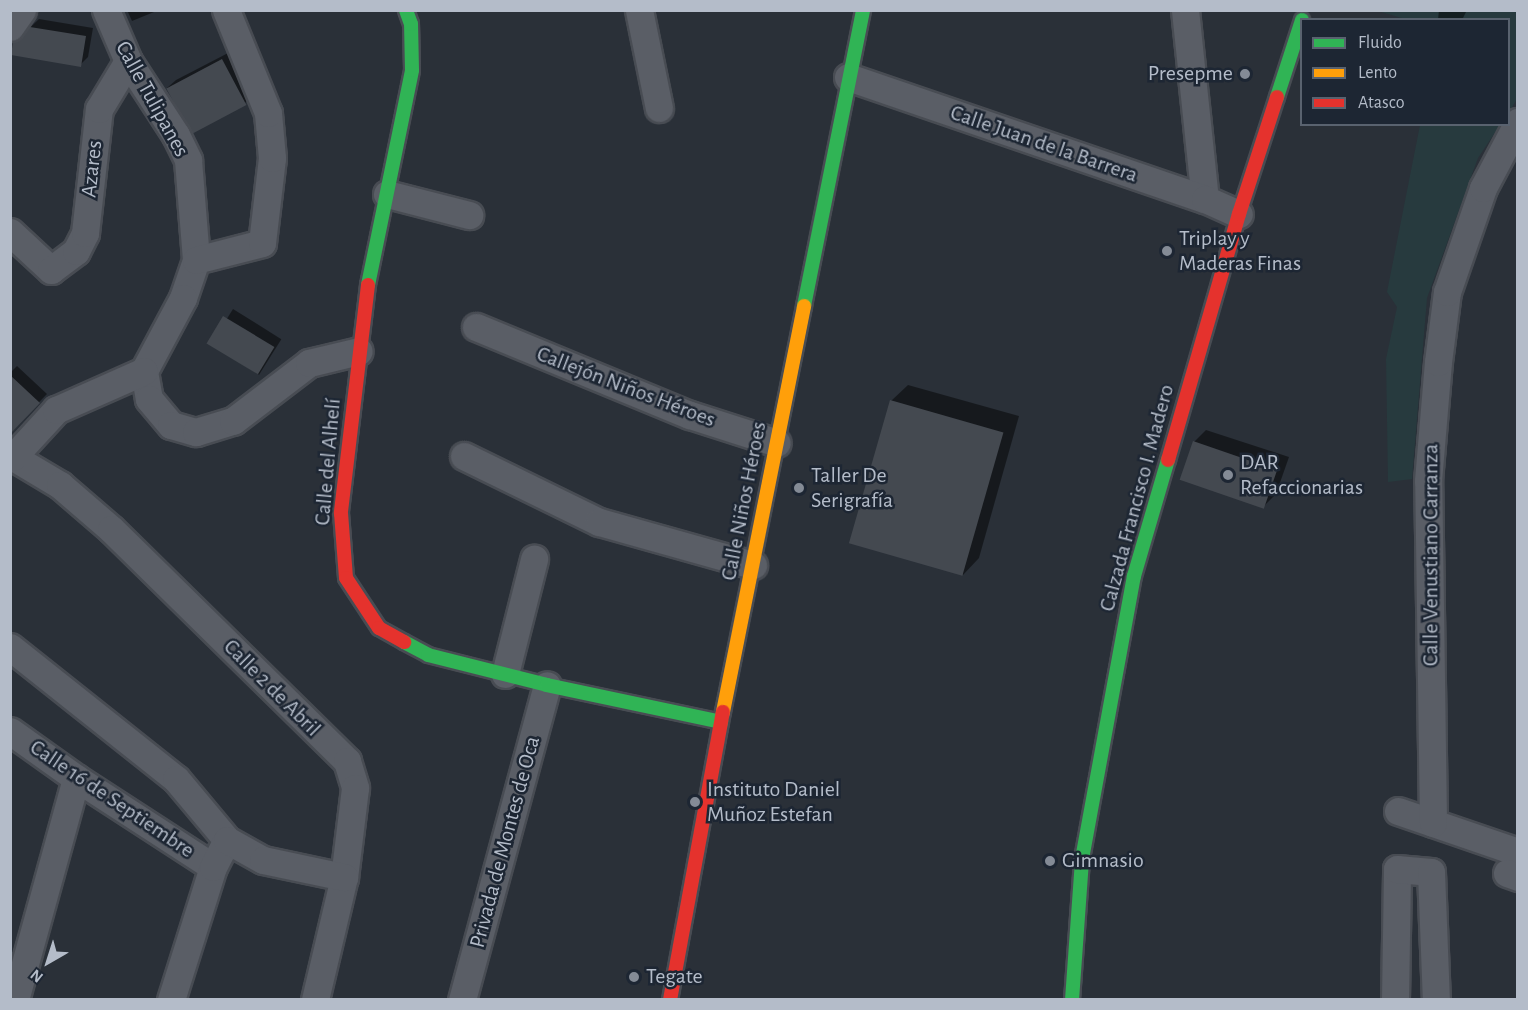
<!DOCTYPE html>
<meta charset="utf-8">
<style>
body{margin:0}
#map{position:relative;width:1528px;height:1010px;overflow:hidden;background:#2a3038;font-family:"Alegreya Sans",sans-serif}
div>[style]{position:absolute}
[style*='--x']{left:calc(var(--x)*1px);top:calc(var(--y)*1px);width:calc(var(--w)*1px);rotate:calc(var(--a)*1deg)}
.green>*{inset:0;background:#273a3e}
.shadow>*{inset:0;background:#0007;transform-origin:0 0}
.building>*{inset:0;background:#444950;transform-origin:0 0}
.roads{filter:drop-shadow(2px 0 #484c53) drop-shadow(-2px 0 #484c53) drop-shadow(0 2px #484c53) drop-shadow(0 -2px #484c53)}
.street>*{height:27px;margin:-13.5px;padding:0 13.5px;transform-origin:13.5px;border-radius:13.5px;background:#5a5e66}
.fast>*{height:14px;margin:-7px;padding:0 7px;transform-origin:7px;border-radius:7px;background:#30b455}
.slow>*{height:14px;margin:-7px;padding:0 7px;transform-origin:7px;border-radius:7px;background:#ff9f0a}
.jam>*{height:14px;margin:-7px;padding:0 7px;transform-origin:7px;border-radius:7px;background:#e5322d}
.dots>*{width:16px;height:16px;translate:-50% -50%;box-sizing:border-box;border:3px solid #1d2633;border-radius:50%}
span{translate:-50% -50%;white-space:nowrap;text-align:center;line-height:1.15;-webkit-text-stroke:5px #1d2633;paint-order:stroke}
.poi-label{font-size:22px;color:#b4bcc9}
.right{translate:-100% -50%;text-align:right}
.left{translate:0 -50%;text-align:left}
.street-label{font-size:22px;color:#b4bcc9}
.frame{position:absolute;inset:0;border:12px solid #b4bcc9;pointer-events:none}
.legend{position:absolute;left:1300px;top:18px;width:210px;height:108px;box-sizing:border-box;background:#1d2633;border:2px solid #59626f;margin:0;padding:8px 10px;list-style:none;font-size:18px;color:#b4bcc9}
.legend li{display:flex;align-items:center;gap:12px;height:30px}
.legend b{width:30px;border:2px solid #59626f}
.north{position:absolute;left:18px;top:932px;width:60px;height:60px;-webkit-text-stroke:4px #1d2633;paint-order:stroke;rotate:219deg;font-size:16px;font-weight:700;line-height:24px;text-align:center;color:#b4bcc9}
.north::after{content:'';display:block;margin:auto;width:21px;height:27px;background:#b4bcc9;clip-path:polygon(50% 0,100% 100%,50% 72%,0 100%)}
</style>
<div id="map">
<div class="green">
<i style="clip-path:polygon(1378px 11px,1517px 11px,1517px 99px,1509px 112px,1508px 20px,1405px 19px)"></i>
<i style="clip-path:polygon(1420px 125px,1500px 125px,1478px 158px,1427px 298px,1412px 479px,1388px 482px,1386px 359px,1397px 307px,1387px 292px)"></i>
</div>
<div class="shadow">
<i style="clip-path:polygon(127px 10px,159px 10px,132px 21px)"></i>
<i style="clip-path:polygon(1439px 10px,1467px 10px,1462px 20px,1438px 20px)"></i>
<i style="clip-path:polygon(39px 19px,93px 28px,88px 57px,80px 65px,14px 43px)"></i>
<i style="clip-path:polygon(230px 52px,253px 95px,245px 103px,167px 88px,176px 80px)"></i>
<i style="left:233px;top:309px;width:57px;height:42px;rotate:32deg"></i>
<i style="clip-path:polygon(17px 366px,47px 394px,15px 427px,10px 423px,10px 373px)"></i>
<i style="clip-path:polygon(908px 385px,1019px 416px,979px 558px,963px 575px,891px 401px)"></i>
<i style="clip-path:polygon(1206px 430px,1289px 457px,1276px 494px,1264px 506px,1194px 442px)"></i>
</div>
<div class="building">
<i style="clip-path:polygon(30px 27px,86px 36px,81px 67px,11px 55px,13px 42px,22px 37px)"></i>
<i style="left:222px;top:59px;width:52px;height:63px;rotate:62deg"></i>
<i style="left:223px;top:316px;width:60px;height:32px;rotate:31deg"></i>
<i style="clip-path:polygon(10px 375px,40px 403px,10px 434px)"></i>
<i style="left:890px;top:400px;width:118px;height:149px;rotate:16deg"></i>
<i style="left:1193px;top:441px;width:89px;height:41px;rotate:19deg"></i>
</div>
<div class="roads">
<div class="street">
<i style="--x:106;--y:10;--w:56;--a:66.7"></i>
<i style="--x:128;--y:61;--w:88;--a:57"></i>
<i style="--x:176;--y:135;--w:28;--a:64"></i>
<i style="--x:188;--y:160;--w:100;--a:85.4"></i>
<i style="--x:196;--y:260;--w:40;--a:108.9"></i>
<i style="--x:183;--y:298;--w:83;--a:118.1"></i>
<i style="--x:144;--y:371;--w:28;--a:80"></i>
<i style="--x:149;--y:399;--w:34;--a:50"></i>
<i style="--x:171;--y:425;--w:26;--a:16"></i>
<i style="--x:196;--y:432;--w:39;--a:-17"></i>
<i style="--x:233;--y:421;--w:96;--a:-37.3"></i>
<i style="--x:309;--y:363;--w:51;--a:-13.5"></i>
<i style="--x:639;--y:10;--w:100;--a:78.5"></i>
<i style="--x:1185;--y:10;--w:190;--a:84"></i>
<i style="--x:10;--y:27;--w:21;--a:-55"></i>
<i style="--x:848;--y:77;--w:377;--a:18.9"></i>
<i style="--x:1205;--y:199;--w:37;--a:24"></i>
<i style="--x:387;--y:194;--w:85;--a:14.4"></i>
<i style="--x:10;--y:232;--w:56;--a:42.8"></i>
<i style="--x:51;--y:270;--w:31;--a:-37"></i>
<i style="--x:76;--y:251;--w:20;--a:-63"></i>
<i style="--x:85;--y:233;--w:125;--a:-83.6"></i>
<i style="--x:99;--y:109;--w:56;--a:-58.9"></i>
<i style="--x:196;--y:260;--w:68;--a:-14.4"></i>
<i style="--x:262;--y:243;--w:86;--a:-83.3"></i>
<i style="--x:272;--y:158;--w:45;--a:-95.1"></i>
<i style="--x:268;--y:113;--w:111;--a:-112.2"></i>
<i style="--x:476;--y:327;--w:231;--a:22.4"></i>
<i style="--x:690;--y:415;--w:91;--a:17.8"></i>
<i style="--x:464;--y:456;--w:150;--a:26.1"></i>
<i style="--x:599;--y:522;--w:160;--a:15.6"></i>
<i style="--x:13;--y:457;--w:55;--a:30.8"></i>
<i style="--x:60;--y:485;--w:67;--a:40.8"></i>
<i style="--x:111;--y:529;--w:331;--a:44.5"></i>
<i style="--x:347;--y:761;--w:28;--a:73"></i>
<i style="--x:355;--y:788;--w:90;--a:97"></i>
<i style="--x:344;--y:877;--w:126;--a:103.3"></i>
<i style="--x:13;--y:457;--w:64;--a:-47.5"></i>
<i style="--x:56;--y:410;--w:96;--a:-23.9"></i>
<i style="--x:10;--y:647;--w:212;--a:38.5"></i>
<i style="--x:176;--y:779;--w:80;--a:50.1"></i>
<i style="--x:505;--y:674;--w:119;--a:-75.8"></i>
<i style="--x:10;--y:731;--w:81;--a:35.5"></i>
<i style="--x:76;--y:778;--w:163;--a:33"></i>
<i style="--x:1398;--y:811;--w:127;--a:18.9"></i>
<i style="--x:1433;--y:823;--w:342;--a:-90.8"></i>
<i style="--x:1428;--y:481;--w:119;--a:-85.2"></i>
<i style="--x:1438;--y:362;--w:71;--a:-82.7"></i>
<i style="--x:1447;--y:292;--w:110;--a:-70.9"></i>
<i style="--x:1483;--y:188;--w:75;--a:-62.1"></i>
<i style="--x:1507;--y:873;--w:12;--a:20"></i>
<i style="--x:15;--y:1000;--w:230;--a:-74.6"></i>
<i style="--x:171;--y:1000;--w:139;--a:-72.5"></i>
<i style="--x:213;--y:867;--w:30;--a:-63"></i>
<i style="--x:227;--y:840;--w:41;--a:29.1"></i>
<i style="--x:263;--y:860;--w:83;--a:11.9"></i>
<i style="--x:462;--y:1000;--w:326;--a:-74.9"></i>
<i style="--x:1395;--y:1000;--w:131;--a:-89.1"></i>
<i style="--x:1397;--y:869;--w:34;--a:5"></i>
<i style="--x:1431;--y:872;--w:128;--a:87.8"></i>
</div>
<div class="fast">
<i style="--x:1277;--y:97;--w:81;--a:-72"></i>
<i style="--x:368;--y:285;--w:219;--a:-78.4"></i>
<i style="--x:412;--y:70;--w:46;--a:-91.2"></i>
<i style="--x:411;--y:24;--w:15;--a:-110"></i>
<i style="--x:804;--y:306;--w:302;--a:-78.7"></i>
<i style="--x:404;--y:642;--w:27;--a:28"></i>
<i style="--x:428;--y:655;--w:123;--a:14.1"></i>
<i style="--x:547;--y:685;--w:178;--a:12"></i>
<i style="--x:1072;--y:1000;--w:141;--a:-85.9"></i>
<i style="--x:1082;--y:859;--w:288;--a:-79.6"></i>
<i style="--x:1134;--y:576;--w:121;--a:-73.7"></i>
</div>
<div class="slow">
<i style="--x:723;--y:712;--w:414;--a:-78.7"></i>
</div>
<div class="jam">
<i style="--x:368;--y:285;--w:230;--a:96.8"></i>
<i style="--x:341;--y:513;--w:65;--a:85.6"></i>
<i style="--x:346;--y:578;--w:60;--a:56.6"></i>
<i style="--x:379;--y:628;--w:29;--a:29"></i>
<i style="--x:1168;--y:460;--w:256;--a:-73.9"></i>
<i style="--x:1239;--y:214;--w:123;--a:-72"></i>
<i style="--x:670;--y:1000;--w:293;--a:-79.6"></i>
</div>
</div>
<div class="dots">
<i style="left:1245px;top:74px;background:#848b96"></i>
<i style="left:1167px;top:251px;background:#848b96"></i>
<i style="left:1228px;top:475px;background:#848b96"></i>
<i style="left:799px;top:488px;background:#848b96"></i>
<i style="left:695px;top:802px;background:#848b96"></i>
<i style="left:1050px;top:861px;background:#848b96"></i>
<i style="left:634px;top:977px;background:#848b96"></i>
</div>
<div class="poi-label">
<span class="right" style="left:1233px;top:74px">Presepme</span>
<span class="left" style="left:1179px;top:251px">Triplay y<br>Maderas Finas</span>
<span class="left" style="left:1240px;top:475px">DAR<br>Refaccionarias</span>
<span class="left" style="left:811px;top:488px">Taller De<br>Serigrafía</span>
<span class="left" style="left:707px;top:802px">Instituto Daniel<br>Muñoz Estefan</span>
<span class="left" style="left:1062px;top:861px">Gimnasio</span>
<span class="left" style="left:646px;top:977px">Tegate</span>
</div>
<div class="street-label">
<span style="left:152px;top:99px;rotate:61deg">Calle Tulipanes</span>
<span style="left:1044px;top:144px;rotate:19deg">Calle Juan de la Barrera</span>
<span style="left:92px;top:169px;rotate:-84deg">Azares</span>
<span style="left:626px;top:387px;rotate:21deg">Callejón Niños Héroes</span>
<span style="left:328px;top:462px;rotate:-85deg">Calle del Alhelí</span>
<span style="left:1137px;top:498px;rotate:-75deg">Calzada Francisco I. Madero</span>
<span style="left:744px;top:501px;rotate:-79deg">Calle Niños Héroes</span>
<span style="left:1431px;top:555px;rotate:-90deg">Calle Venustiano Carranza</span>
<span style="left:272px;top:688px;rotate:45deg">Calle 2 de Abril</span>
<span style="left:112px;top:799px;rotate:34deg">Calle 16 de Septiembre</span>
<span style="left:505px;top:842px;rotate:-75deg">Privada de Montes de Oca</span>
</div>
<div class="frame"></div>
<ul class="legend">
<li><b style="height:8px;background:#30b455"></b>Fluido</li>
<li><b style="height:8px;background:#ff9f0a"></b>Lento</li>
<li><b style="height:8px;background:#e5322d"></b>Atasco</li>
</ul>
<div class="north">N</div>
</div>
